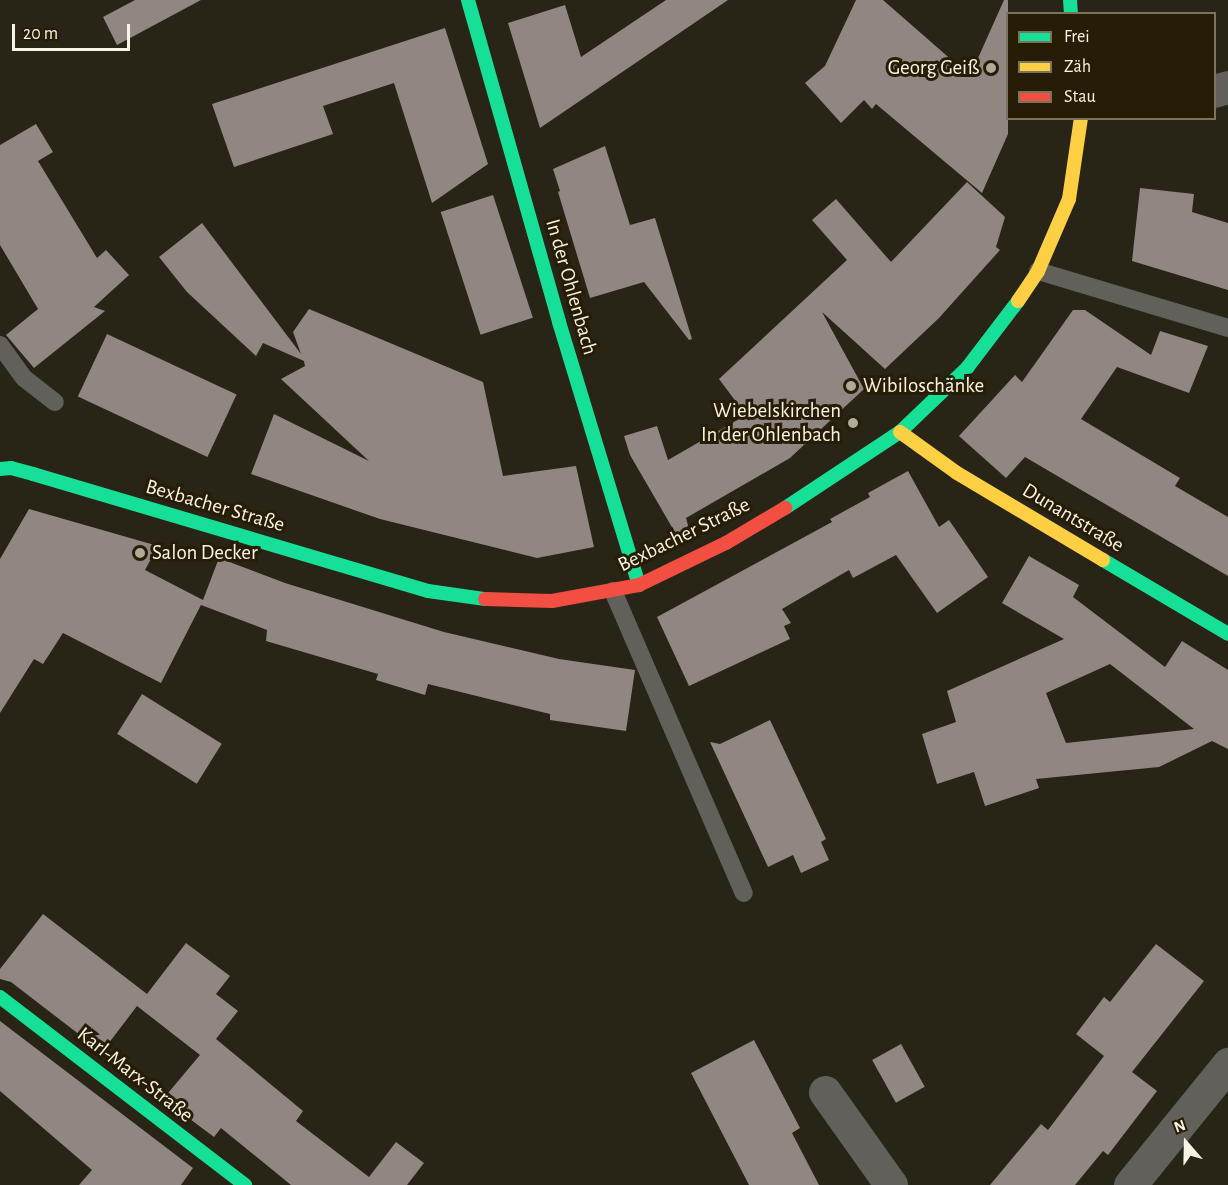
<!DOCTYPE html>
<meta charset="utf-8">
<style>
body{margin:0}
#map{position:relative;width:1228px;height:1185px;overflow:hidden;background:#282416;font-family:"Alegreya Sans",sans-serif}
div>[style]{position:absolute}
[style*='--x']{left:calc(var(--x)*1px);top:calc(var(--y)*1px);width:calc(var(--w)*1px);rotate:calc(var(--a)*1deg)}
.building>*{inset:0;background:#908682;transform-origin:0 0}
.lane>*{height:18px;margin:-9px;padding:0 9px;transform-origin:9px;border-radius:9px;background:#635f5b}
.street>*{height:33px;margin:-16.5px;padding:0 16.5px;transform-origin:16.5px;border-radius:16.5px;background:#635f5b}
.fast>*{height:14px;margin:-7px;padding:0 7px;transform-origin:7px;border-radius:7px;background:#16e098}
.slow>*{height:14px;margin:-7px;padding:0 7px;transform-origin:7px;border-radius:7px;background:#ffcf43}
.jam>*{height:14px;margin:-7px;padding:0 7px;transform-origin:7px;border-radius:7px;background:#f24e42}
.dots>*{width:16px;height:16px;translate:-50% -50%;box-sizing:border-box;border:3px solid #261d04;border-radius:50%}
span{translate:-50% -50%;white-space:nowrap;text-align:center;line-height:1.15;-webkit-text-stroke:6px #261d04;paint-order:stroke}
.poi-label{font-size:21px;color:#f8f3e4}
.right{translate:-100% -50%;text-align:right}
.left{translate:0 -50%;text-align:left}
.street-label{font-size:21px;color:#f8f3e4}
.legend{position:absolute;left:1006px;top:12px;width:210px;height:108px;box-sizing:border-box;background:#261d04;border:2px solid #7a735e;margin:0;padding:8px 10px;list-style:none;font-size:18px;color:#f8f3e4}
.legend li{display:flex;align-items:center;gap:12px;height:30px}
.legend b{width:30px;border:2px solid #7a735e}
.north{position:absolute;left:1156px;top:1113px;width:60px;height:60px;-webkit-text-stroke:4px #261d04;paint-order:stroke;rotate:340deg;font-size:16px;font-weight:700;line-height:24px;text-align:center;color:#f8f3e4}
.north::after{content:'';display:block;margin:auto;width:21px;height:27px;background:#f8f3e4;clip-path:polygon(50% 0,100% 100%,50% 72%,0 100%)}
.scale{position:absolute;left:12px;top:24px;width:118px;height:27px;box-sizing:border-box;border:3px solid #f8f3e4;border-top:0;padding-left:8px;font-size:18px;line-height:21px;white-space:nowrap;color:#f8f3e4;-webkit-text-stroke:4px #261d04;paint-order:stroke}
</style>
<div id="map">
<div class="building">
<i style="clip-path:polygon(135px 0,201px 0,117px 45px,103px 17px)"></i>
<i style="clip-path:polygon(666px 0,728px 0,540px 128px,508px 23px,565px 5px,581px 57px)"></i>
<i style="clip-path:polygon(856px 0,883px 0,970px 76px,1004px 0,1008px 0,1008px 134px,982px 193px,876px 104px,872px 109px,864px 100px,841px 123px,805px 83px,825px 66px)"></i>
<i style="clip-path:polygon(445px 28px,488px 164px,432px 203px,394px 83px,323px 106px,333px 134px,234px 167px,212px 104px)"></i>
<i style="clip-path:polygon(36px 124px,53px 152px,38px 161px,97px 258px,106px 250px,129px 275px,94px 307px,105px 311px,34px 368px,6px 335px,38px 309px,0 245px,0 145px)"></i>
<i style="clip-path:polygon(605px 146px,630px 225px,655px 218px,692px 339px,689px 340px,644px 282px,590px 298px,558px 192px,560px 191px,553px 169px)"></i>
<i style="clip-path:polygon(967px 182px,1005px 217px,996px 247px,1000px 250px,939px 318px,885px 369px,822px 312px,864px 389px,790px 458px,686px 518px,691px 536px,680px 541px,630px 455px,624px 436px,657px 426px,668px 460px,746px 415px,719px 379px,847px 260px,812px 220px,836px 199px,891px 262px)"></i>
<i style="clip-path:polygon(1140px 188px,1194px 194px,1192px 212px,1228px 223px,1228px 290px,1132px 261px)"></i>
<i style="left:493px;top:195px;width:129px;height:55px;rotate:72deg"></i>
<i style="clip-path:polygon(202px 223px,301px 354px,293px 332px,309px 309px,483px 382px,503px 476px,576px 466px,594px 547px,537px 558px,380px 519px,251px 474px,274px 414px,369px 461px,281px 379px,305px 366px,304px 361px,263px 343px,256px 356px,187px 292px,159px 257px)"></i>
<i style="clip-path:polygon(1073px 310px,1085px 310px,1151px 355px,1160px 331px,1208px 346px,1189px 393px,1117px 367px,1081px 419px,1180px 478px,1175px 486px,1228px 517px,1228px 576px,1025px 457px,1006px 478px,959px 436px,1015px 375px,1022px 382px)"></i>
<i style="left:107px;top:334px;width:143px;height:69px;rotate:25deg"></i>
<i style="clip-path:polygon(908px 471px,939px 527px,949px 520px,988px 577px,937px 613px,896px 555px,853px 578px,849px 570px,782px 609px,791px 623px,784px 626px,790px 639px,689px 686px,657px 617px,832px 522px,830px 519px,870px 497px,868px 493px)"></i>
<i style="clip-path:polygon(29px 509px,158px 546px,145px 570px,203px 600px,219px 558px,285px 583px,444px 632px,559px 659px,635px 670px,626px 731px,550px 720px,550px 714px,428px 684px,425px 695px,376px 680px,378px 674px,266px 641px,267px 630px,201px 605px,203px 601px,161px 683px,63px 633px,43px 664px,34px 659px,0 713px,0 559px)"></i>
<i style="clip-path:polygon(evenodd,1029px 556px,1079px 585px,1073px 597px,1165px 667px,1182px 641px,1228px 670px,1228px 749px,1212px 741px,1159px 767px,1036px 779px,1039px 788px,985px 806px,974px 772px,937px 784px,922px 734px,956px 722px,947px 691px,1064px 639px,1002px 603px,1029px 556px,1110px 664px,1194px 729px,1066px 743px,1046px 693px,1110px 664px)"></i>
<i style="left:142px;top:694px;width:94px;height:47px;rotate:32deg"></i>
<i style="clip-path:polygon(770px 720px,826px 839px,821px 842px,829px 860px,801px 873px,793px 855px,768px 867px,710px 742px,720px 744px)"></i>
<i style="clip-path:polygon(43px 914px,147px 994px,186px 943px,230px 976px,216px 994px,238px 1011px,216px 1039px,303px 1111px,296px 1121px,369px 1177px,396px 1142px,424px 1163px,407px 1185px,291px 1185px,221px 1128px,214px 1137px,163px 1099px,200px 1055px,137px 1006px,102px 1052px,11px 982px,0 979px,0 969px)"></i>
<i style="clip-path:polygon(1156px 944px,1204px 981px,1132px 1072px,1157px 1091px,1108px 1155px,1103px 1151px,1075px 1185px,990px 1185px,1041px 1124px,1048px 1130px,1104px 1056px,1076px 1034px,1104px 997px,1110px 1002px)"></i>
<i style="clip-path:polygon(0 1021px,193px 1168px,181px 1185px,79px 1185px,92px 1170px,0 1091px)"></i>
<i style="clip-path:polygon(754px 1040px,800px 1128px,792px 1133px,819px 1185px,749px 1185px,691px 1073px)"></i>
<i style="left:901px;top:1044px;width:49px;height:33px;rotate:61deg"></i>
</div>
<div class="lane">
<i style="--x:1038;--y:271;--w:198;--a:16.7"></i>
<i style="--x:0;--y:345;--w:41;--a:54"></i>
<i style="--x:24;--y:378;--w:39;--a:38"></i>
<i style="--x:613;--y:591;--w:329;--a:66.6"></i>
</div>
<div class="street">
<i style="--x:1214;--y:91;--w:15;--a:-16"></i>
<i style="--x:825;--y:1092;--w:114;--a:54.6"></i>
<i style="--x:1130;--y:1185;--w:156;--a:-51"></i>
</div>
<div class="fast">
<i style="--x:468;--y:0;--w:335;--a:74.2"></i>
<i style="--x:559;--y:322;--w:275;--a:73.1"></i>
<i style="--x:1070;--y:0;--w:14;--a:86"></i>
<i style="--x:0;--y:469;--w:11;--a:-5"></i>
<i style="--x:11;--y:468;--w:23;--a:15"></i>
<i style="--x:33;--y:474;--w:412;--a:16.5"></i>
<i style="--x:428;--y:591;--w:58;--a:8"></i>
<i style="--x:785;--y:508;--w:138;--a:-33.5"></i>
<i style="--x:900;--y:432;--w:93;--a:-43.7"></i>
<i style="--x:967;--y:368;--w:84;--a:-52.7"></i>
<i style="--x:1103;--y:560;--w:145;--a:30.6"></i>
<i style="--x:0;--y:997;--w:309;--a:37.5"></i>
</div>
<div class="slow">
<i style="--x:1018;--y:301;--w:36;--a:-56"></i>
<i style="--x:1038;--y:271;--w:78;--a:-66.7"></i>
<i style="--x:1069;--y:199;--w:82;--a:-81.6"></i>
<i style="--x:900;--y:432;--w:70;--a:35.7"></i>
<i style="--x:957;--y:473;--w:170;--a:30.8"></i>
</div>
<div class="jam">
<i style="--x:485;--y:599;--w:67;--a:1.7"></i>
<i style="--x:552;--y:601;--w:88;--a:-10.4"></i>
<i style="--x:639;--y:585;--w:97;--a:-25.8"></i>
<i style="--x:726;--y:543;--w:69;--a:-30.7"></i>
</div>
<div class="dots">
<i style="left:991px;top:68px;background:#afab9c"></i>
<i style="left:851px;top:386px;background:#afab9c"></i>
<i style="left:853px;top:423px;background:#afab9c"></i>
<i style="left:140px;top:553px;background:#afab9c"></i>
</div>
<div class="poi-label">
<span class="right" style="left:979px;top:68px">Georg Geiß</span>
<span class="left" style="left:863px;top:386px">Wibiloschänke</span>
<span class="right" style="left:841px;top:423px">Wiebelskirchen<br>In der Ohlenbach</span>
<span class="left" style="left:152px;top:553px">Salon Decker</span>
</div>
<div class="street-label">
<span style="left:571px;top:287px;rotate:74deg">In der Ohlenbach</span>
<span style="left:215px;top:506px;rotate:16deg">Bexbacher Straße</span>
<span style="left:1073px;top:518px;rotate:31deg">Dunantstraße</span>
<span style="left:684px;top:535px;rotate:-26deg">Bexbacher Straße</span>
<span style="left:135px;top:1075px;rotate:38deg">Karl-Marx-Straße</span>
</div>
<ul class="legend">
<li><b style="height:8px;background:#16e098"></b>Frei</li>
<li><b style="height:8px;background:#ffcf43"></b>Zäh</li>
<li><b style="height:8px;background:#f24e42"></b>Stau</li>
</ul>
<div class="north">N</div>
<div class="scale">20 m</div>
</div>
